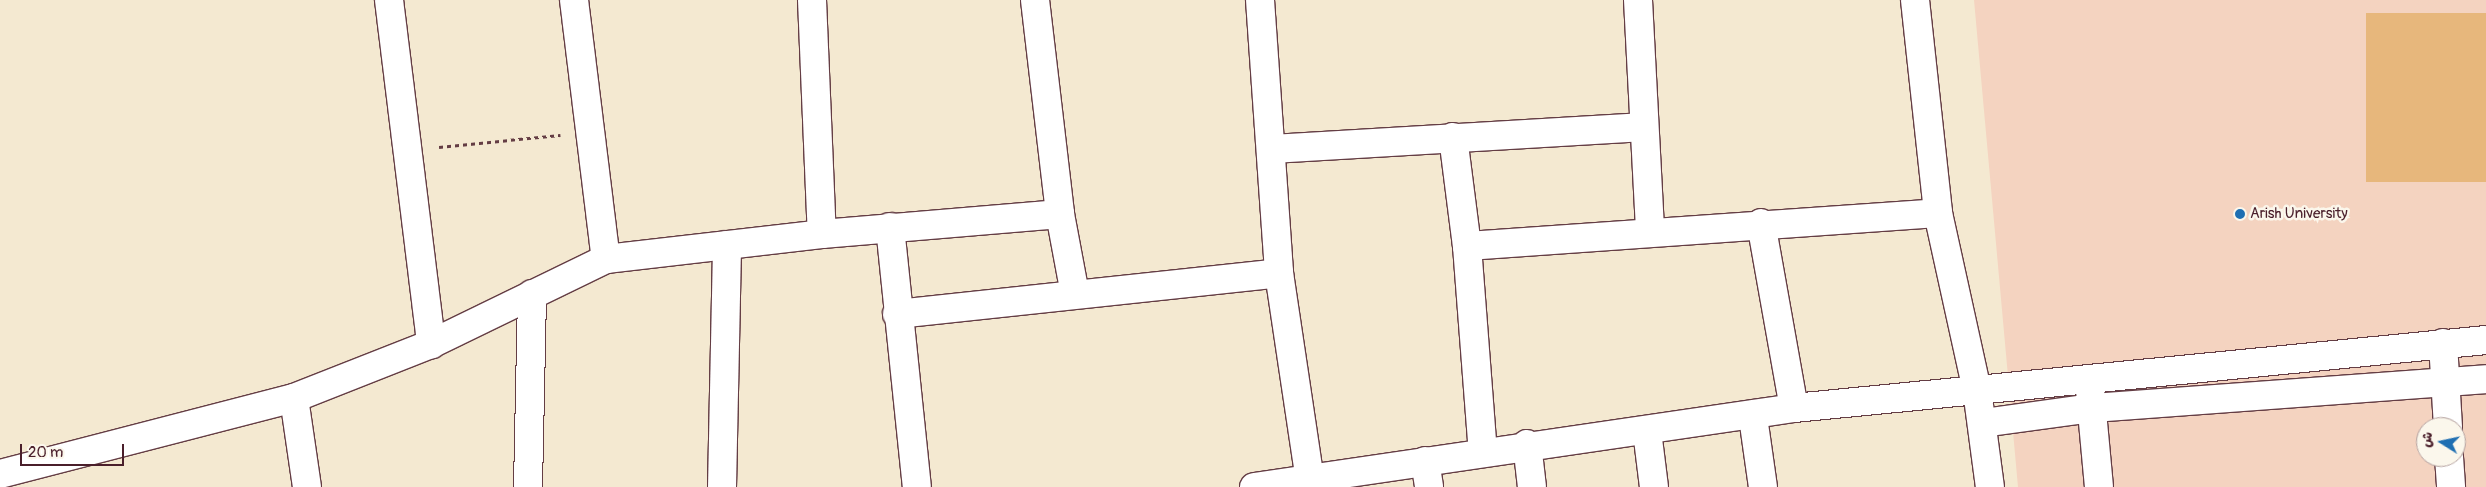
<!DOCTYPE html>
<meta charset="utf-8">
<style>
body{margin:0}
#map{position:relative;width:2486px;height:487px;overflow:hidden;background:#f4e9d1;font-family:Pangolin,"Playpen Sans Arabic",sans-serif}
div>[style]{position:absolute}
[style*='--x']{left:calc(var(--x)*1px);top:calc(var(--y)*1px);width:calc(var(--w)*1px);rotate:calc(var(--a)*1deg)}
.built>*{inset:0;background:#f4d3c0}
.building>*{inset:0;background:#e7b77c;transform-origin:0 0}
.path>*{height:3px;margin-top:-1.5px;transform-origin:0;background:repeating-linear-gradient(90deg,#643d44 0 4px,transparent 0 8px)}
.roads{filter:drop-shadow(1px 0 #643d44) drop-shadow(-1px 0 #643d44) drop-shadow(0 1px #643d44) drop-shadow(0 -1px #643d44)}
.minor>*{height:28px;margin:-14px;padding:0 14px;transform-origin:14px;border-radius:14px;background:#fff}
.dots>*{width:14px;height:14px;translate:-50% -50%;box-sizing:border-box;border:2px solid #fbf7ec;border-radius:50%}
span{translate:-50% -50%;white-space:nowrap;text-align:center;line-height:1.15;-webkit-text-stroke:5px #fbf7ec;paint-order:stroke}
.poi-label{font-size:15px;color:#4a1f2b}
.left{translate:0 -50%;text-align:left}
.north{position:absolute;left:2416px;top:417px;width:50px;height:50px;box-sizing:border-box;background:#fbf7ec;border:1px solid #b4a19f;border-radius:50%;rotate:280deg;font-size:14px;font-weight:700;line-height:20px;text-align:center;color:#4a1f2b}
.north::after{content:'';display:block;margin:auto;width:18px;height:22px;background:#1f6fb2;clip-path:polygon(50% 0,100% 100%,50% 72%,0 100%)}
.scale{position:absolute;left:20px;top:444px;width:104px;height:22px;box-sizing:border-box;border:2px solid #4a1f2b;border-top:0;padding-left:6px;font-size:15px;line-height:18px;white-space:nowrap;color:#4a1f2b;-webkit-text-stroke:4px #fbf7ec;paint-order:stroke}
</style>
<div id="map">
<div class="built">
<i style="clip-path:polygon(evenodd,1974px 0,2486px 0,2486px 487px,2018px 487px,1974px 0,2426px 427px,2456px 427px,2456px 457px,2426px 457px,2426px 427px)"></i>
</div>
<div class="building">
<i style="left:2486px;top:13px;width:169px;height:120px;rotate:90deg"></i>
</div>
<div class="path">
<i style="--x:439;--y:147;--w:122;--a:-5.7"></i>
</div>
<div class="roads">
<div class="minor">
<i style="--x:389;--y:0;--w:347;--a:83"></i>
<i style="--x:574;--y:0;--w:261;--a:83"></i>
<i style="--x:812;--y:0;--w:234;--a:87.6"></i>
<i style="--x:1035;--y:0;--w:215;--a:83.3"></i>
<i style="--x:1060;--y:214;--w:81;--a:79.4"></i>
<i style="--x:1260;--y:0;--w:274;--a:86"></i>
<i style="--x:1279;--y:273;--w:216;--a:81.5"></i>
<i style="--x:1638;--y:0;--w:230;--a:87"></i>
<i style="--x:1915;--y:0;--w:214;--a:83.8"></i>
<i style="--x:1938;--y:213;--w:181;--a:77.6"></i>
<i style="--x:1977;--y:390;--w:98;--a:82.4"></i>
<i style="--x:1453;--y:137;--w:110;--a:82.7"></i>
<i style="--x:1467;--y:246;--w:207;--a:85.6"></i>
<i style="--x:1273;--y:149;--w:371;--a:-3.4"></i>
<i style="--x:1761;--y:223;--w:188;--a:79.9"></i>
<i style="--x:890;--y:227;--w:261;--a:84.1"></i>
<i style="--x:1467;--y:246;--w:472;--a:-4"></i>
<i style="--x:897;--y:314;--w:384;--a:-6.1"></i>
<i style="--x:2443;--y:343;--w:84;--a:86.6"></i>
<i style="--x:2090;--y:390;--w:97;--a:84.7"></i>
<i style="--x:294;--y:398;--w:90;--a:81.7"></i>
<i style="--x:1753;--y:417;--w:71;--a:81.9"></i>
<i style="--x:1983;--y:423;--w:111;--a:-7.8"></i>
<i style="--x:2093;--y:408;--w:394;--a:-4.2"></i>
<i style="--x:1647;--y:431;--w:56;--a:82.9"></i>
<i style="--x:1527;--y:444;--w:43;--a:83.4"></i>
<i style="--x:2449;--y:457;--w:30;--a:86"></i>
<i style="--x:1425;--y:461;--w:26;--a:81"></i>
<i style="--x:0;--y:474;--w:304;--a:-14.5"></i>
<i style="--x:294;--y:398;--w:147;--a:-21.5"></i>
<i style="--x:431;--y:344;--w:195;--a:-25.9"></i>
<i style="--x:606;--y:259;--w:217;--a:-6.6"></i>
<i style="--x:822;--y:234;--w:239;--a:-4.8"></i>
<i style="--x:528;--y:487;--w:193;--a:-88.8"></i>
<i style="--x:722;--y:487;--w:242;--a:-88.8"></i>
<i style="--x:1254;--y:487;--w:546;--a:-8.32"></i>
<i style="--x:1794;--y:408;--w:695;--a:-5.61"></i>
</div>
</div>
<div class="dots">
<i style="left:2240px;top:214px;background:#1f6fb2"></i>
</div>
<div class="poi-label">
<span class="left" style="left:2250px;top:214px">Arish University</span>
</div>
<div class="north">ش</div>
<div class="scale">20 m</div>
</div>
